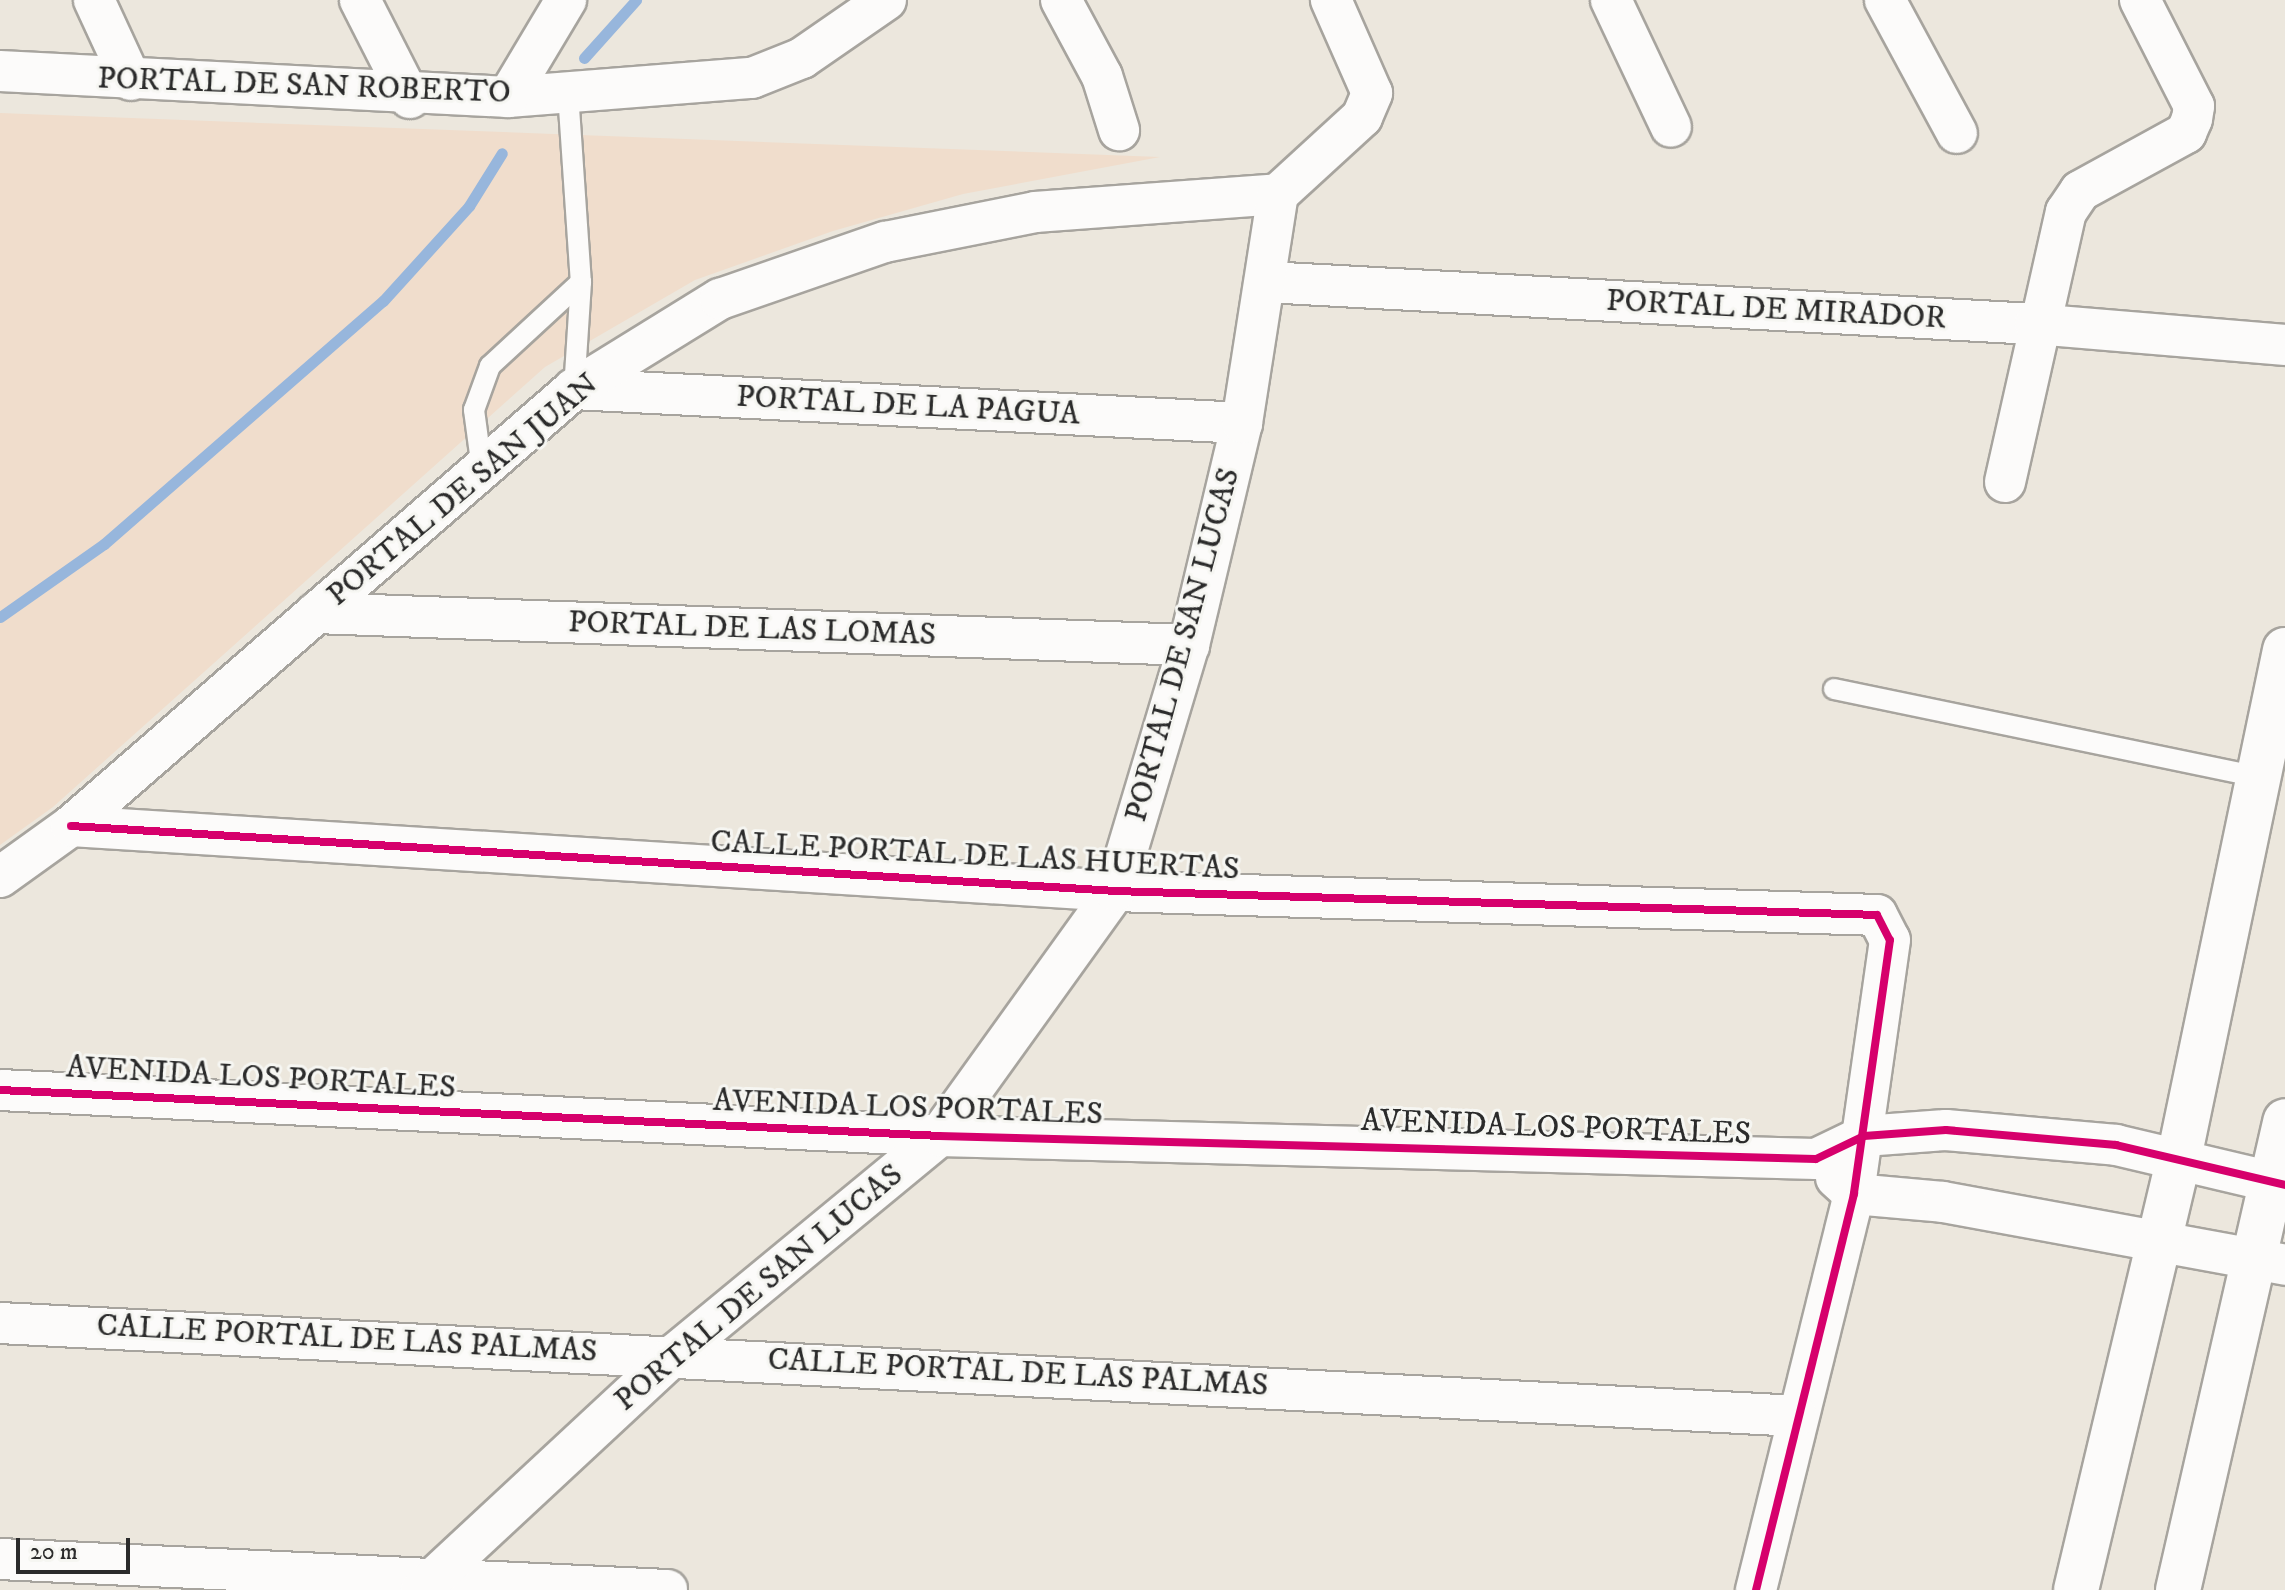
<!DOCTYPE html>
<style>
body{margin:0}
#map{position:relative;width:2285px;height:1590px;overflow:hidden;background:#ece7dd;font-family:"IM FELL DW Pica",serif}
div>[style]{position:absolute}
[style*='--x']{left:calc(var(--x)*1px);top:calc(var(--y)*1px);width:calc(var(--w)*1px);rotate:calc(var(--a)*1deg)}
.built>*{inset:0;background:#f0ddcc}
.stream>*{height:11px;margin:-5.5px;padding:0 5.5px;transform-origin:5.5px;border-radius:5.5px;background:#97b6dc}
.roads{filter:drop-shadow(2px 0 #a7a49e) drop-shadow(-2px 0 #a7a49e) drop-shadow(0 2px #a7a49e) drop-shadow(0 -2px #a7a49e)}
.service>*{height:20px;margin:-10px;padding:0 10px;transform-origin:10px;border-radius:10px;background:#fcfbfa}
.minor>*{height:40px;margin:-20px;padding:0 20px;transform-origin:20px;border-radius:20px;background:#fcfbfa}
.secondary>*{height:44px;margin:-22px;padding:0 22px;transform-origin:22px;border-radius:22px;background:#fcfbfa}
.cycleway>*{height:8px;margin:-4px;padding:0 4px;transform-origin:4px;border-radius:4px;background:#d6006c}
span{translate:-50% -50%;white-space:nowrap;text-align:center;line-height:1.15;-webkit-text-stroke:6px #f6f6f2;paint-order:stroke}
.street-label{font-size:32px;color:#2b2b2b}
.scale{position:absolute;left:16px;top:1538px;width:114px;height:36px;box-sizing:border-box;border:4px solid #2b2b2b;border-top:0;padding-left:10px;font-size:24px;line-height:28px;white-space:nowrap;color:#2b2b2b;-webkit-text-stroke:6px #f6f6f2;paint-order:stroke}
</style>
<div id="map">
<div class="built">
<i style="clip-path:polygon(0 113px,1160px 157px,963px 194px,833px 231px,695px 280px,545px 367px,53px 807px,0 845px)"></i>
</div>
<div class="stream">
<i style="--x:584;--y:58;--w:78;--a:-48.1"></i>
<i style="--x:0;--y:617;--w:127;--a:-35.1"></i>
<i style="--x:104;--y:544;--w:370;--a:-41.1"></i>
<i style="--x:383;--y:301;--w:128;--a:-47.8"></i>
<i style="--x:469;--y:206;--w:62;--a:-58.1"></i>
</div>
<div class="roads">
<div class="service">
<i style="--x:568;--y:93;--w:189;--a:86.1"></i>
<i style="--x:581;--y:282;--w:107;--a:93.7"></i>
<i style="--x:482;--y:469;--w:60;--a:-97.7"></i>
<i style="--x:474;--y:410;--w:47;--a:-70"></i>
<i style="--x:490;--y:366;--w:124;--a:-42.7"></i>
<i style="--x:1834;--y:689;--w:433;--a:11.7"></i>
</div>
<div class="minor">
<i style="--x:94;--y:0;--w:88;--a:65.2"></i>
<i style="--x:360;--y:0;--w:110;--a:63"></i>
<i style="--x:1061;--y:0;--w:86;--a:61.7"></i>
<i style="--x:1102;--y:76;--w:57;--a:72.5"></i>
<i style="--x:1611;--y:0;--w:140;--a:64.7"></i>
<i style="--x:1885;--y:0;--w:151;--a:61.6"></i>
<i style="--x:0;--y:71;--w:509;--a:2.93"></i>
<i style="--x:508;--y:97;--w:245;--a:-4.5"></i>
<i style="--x:752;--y:78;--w:54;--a:-21.8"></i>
<i style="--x:802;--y:58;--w:102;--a:-34.6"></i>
<i style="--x:508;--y:97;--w:113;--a:-59.1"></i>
<i style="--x:1266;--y:282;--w:770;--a:3.13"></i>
<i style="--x:2035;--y:324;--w:251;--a:4.8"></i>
<i style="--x:574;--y:389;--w:669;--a:2.91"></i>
<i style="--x:2005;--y:482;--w:277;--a:-77.3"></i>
<i style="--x:2066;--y:212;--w:25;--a:-56"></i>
<i style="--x:2080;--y:191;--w:121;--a:-28.7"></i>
<i style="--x:2186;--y:133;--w:15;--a:-67"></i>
<i style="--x:2192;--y:119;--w:13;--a:-81"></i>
<i style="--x:2194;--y:106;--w:119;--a:-117"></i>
<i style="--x:316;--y:613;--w:874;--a:2.1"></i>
<i style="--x:71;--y:826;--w:1046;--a:3.56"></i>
<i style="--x:1115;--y:891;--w:762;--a:1.8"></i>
<i style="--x:1877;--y:915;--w:28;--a:63"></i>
<i style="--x:1890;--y:940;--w:257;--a:98.1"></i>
<i style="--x:1854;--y:1194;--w:408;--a:103.9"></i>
<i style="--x:0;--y:877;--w:87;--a:-35.7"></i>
<i style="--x:71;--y:826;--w:666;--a:-40.98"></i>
<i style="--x:574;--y:389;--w:172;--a:-31.7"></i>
<i style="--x:720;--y:299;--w:175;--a:-19.1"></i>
<i style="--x:885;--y:242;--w:153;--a:-11.3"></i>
<i style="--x:1035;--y:212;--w:244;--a:-4.2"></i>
<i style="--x:0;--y:1090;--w:940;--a:2.8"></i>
<i style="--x:939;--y:1136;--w:877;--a:1.5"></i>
<i style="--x:1816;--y:1159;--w:53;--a:-25.6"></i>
<i style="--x:1864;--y:1136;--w:82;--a:-4.2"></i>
<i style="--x:1946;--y:1130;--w:171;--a:5"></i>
<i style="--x:2116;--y:1145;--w:174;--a:13.3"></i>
<i style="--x:1836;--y:1178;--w:24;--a:42"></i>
<i style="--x:1854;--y:1194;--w:89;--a:5.1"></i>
<i style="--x:1943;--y:1202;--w:348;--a:10.4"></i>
<i style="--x:0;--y:1323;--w:1799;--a:2.96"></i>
<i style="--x:0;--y:1559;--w:668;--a:2.66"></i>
<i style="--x:421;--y:1590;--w:347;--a:-42.9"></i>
<i style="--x:675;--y:1354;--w:342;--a:-39.5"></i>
<i style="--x:939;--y:1136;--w:302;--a:-54.3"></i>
<i style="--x:1115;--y:891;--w:257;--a:-73.3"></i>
<i style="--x:1189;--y:645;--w:228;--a:-76.6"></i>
<i style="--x:1242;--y:423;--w:232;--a:-81.1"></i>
<i style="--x:1278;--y:194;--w:114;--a:-42.5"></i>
<i style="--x:1362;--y:117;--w:26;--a:-67"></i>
<i style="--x:1372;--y:93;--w:102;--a:-113.8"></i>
</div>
<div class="secondary">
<i style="--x:2076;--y:1590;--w:444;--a:-76.6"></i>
<i style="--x:2179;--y:1158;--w:519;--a:-78.21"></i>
<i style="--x:2178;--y:1590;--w:481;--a:-77.1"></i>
</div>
</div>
<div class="cycleway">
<i style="--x:71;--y:826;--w:1046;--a:3.56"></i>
<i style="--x:1115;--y:891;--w:762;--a:1.8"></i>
<i style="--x:1877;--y:915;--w:28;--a:63"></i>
<i style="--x:1890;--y:940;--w:257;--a:98.1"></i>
<i style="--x:1854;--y:1194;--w:408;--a:103.9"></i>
<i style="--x:0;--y:1090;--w:940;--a:2.8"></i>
<i style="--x:939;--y:1136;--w:877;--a:1.5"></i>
<i style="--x:1816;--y:1159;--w:53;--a:-25.6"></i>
<i style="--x:1864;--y:1136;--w:82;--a:-4.2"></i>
<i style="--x:1946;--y:1130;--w:171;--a:5"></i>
<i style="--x:2116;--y:1145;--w:174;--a:13.3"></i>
</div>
<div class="street-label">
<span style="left:304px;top:86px;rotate:2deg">PORTAL DE SAN ROBERTO</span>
<span style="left:1776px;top:310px;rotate:3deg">PORTAL DE MIRADOR</span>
<span style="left:908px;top:406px;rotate:3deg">PORTAL DE LA PAGUA</span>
<span style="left:463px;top:490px;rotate:-40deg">PORTAL DE SAN JUAN</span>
<span style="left:752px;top:629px;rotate:2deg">PORTAL DE LAS LOMAS</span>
<span style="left:1183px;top:645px;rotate:-75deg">PORTAL DE SAN LUCAS</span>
<span style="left:975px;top:856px;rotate:3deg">CALLE PORTAL DE LAS HUERTAS</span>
<span style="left:261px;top:1078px;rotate:3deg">AVENIDA LOS PORTALES</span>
<span style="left:908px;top:1108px;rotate:2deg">AVENIDA LOS PORTALES</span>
<span style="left:1556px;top:1128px;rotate:2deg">AVENIDA LOS PORTALES</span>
<span style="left:759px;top:1288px;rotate:-40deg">PORTAL DE SAN LUCAS</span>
<span style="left:347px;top:1339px;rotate:3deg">CALLE PORTAL DE LAS PALMAS</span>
<span style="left:1018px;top:1373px;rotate:3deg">CALLE PORTAL DE LAS PALMAS</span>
</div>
<div class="scale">20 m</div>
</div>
